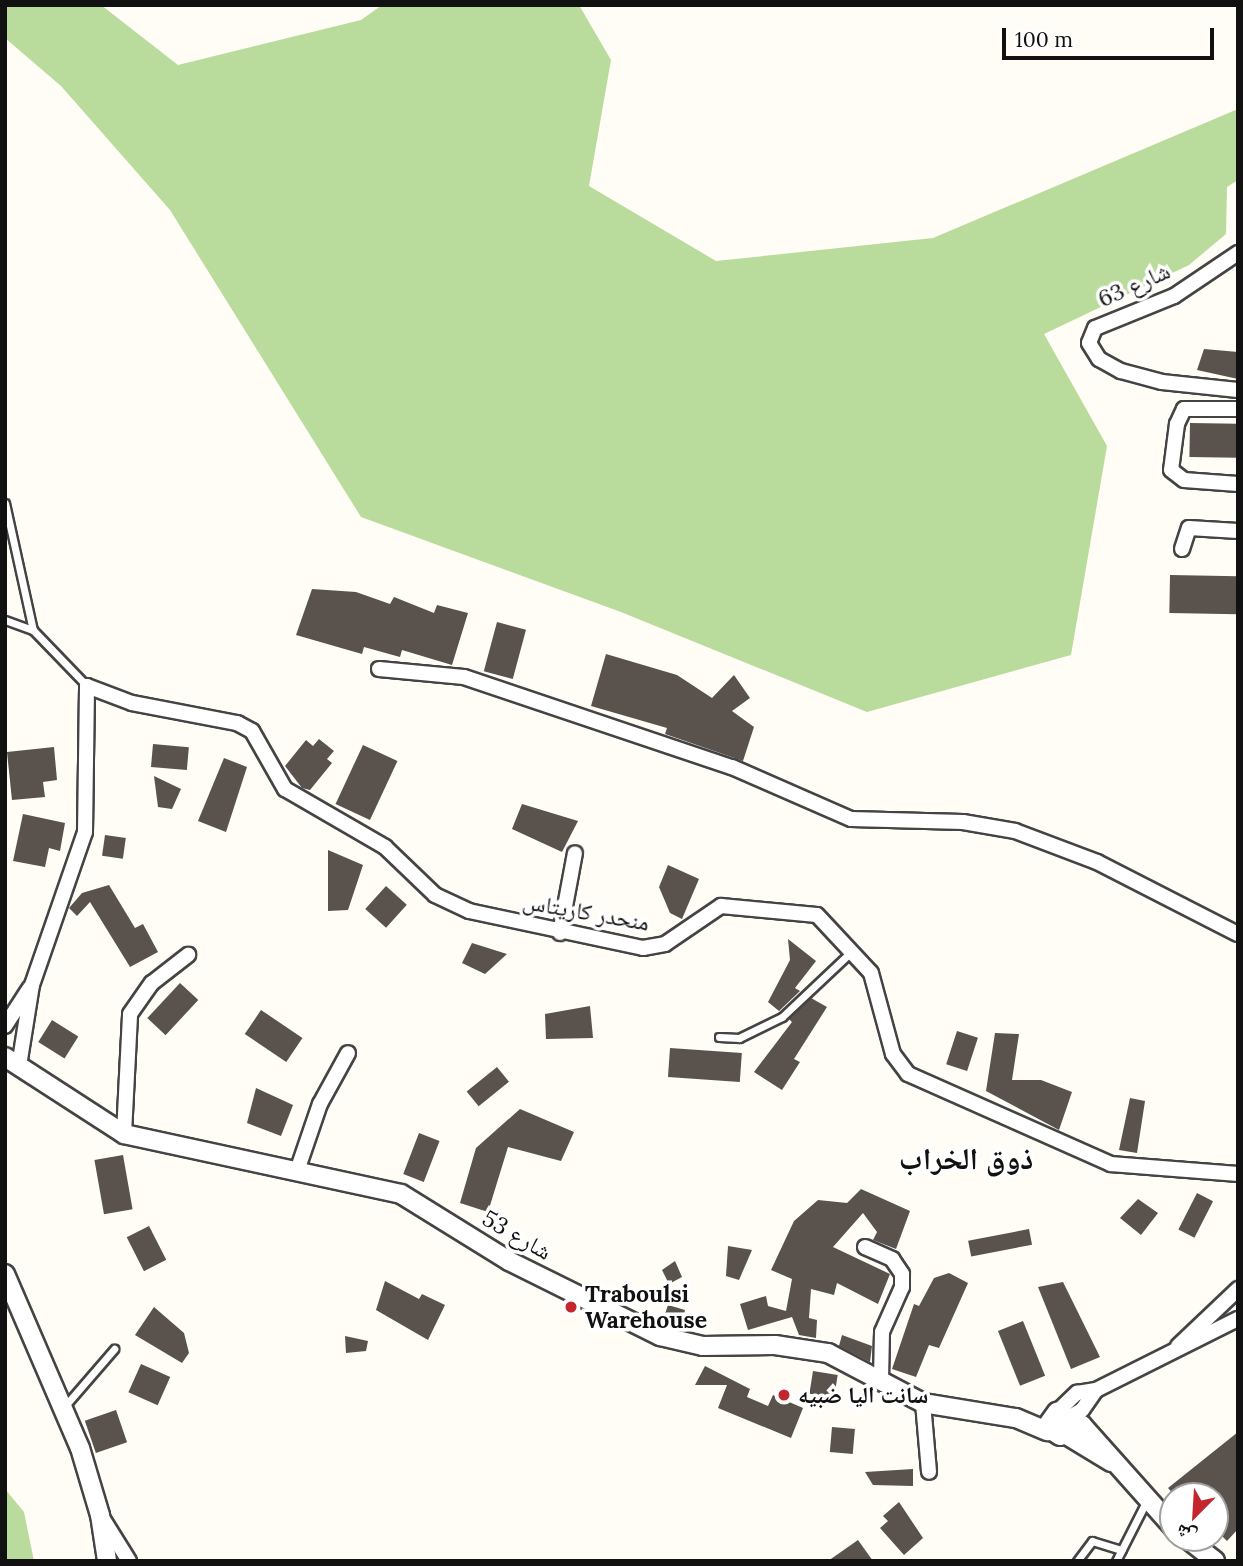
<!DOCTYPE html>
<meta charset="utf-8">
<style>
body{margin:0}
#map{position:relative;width:1243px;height:1566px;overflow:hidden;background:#fffdf5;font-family:Lora,"Noto Naskh Arabic",serif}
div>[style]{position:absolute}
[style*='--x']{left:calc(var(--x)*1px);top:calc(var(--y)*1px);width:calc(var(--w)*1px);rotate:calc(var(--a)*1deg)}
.forest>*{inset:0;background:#b9dc9c}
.building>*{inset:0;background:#5a524d;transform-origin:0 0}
.roads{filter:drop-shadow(2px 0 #444) drop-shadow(-2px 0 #444) drop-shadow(0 2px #444) drop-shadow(0 -2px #444)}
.service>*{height:7px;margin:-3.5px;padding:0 3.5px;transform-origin:3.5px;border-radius:3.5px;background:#fff}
.minor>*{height:14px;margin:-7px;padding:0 7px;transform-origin:7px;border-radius:7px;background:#fff}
.tertiary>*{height:18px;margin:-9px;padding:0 9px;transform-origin:9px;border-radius:9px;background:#fff}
.dots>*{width:19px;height:19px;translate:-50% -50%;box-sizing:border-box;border:4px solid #fff;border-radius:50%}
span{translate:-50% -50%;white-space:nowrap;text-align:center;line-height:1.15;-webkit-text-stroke:7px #fff;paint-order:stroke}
.street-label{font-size:23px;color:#111}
.poi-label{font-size:23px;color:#111;font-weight:700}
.left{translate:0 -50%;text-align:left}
.district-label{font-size:30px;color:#111;font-weight:700}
.frame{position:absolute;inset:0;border:7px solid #111;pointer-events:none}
.north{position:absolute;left:1159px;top:1482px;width:70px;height:70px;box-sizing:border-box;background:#fff;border:2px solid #a0a0a0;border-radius:50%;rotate:204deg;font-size:19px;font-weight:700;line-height:28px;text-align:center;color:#111}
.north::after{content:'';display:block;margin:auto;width:24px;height:32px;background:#c4262e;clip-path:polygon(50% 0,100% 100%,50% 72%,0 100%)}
.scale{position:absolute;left:1002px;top:28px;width:212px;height:32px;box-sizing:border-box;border:4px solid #111;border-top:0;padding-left:9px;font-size:21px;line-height:24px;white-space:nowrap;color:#111;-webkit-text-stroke:5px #fff;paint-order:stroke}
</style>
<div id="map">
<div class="forest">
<i style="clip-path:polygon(5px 5px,101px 5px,178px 65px,361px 20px,382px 5px,579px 5px,611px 60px,589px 186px,716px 261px,933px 238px,1238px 109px,1238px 180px,1227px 187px,1226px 234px,1189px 265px,1044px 334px,1107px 446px,1071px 655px,867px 712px,621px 612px,361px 517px,170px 210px,61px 86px,5px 38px)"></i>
<i style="clip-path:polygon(5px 1489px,24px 1512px,34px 1561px,5px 1561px)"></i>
</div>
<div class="building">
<i style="clip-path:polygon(1204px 349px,1238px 352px,1238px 379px,1197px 370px)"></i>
<i style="left:1190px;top:423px;width:48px;height:34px;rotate:1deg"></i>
<i style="left:1170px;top:575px;width:68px;height:38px;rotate:1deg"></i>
<i style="clip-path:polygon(312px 589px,356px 592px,390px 604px,394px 597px,434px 613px,437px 605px,468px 613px,452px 665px,402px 650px,400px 657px,364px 647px,362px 654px,296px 635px)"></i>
<i style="left:497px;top:622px;width:30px;height:51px;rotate:15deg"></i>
<i style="clip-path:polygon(606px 654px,677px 675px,712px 698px,734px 675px,750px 698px,732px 711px,754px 727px,743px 761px,665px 734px,667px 728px,591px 706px)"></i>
<i style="clip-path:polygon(319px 739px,334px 751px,327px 759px,332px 763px,310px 790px,302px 788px,285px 766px,306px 740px,313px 746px)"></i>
<i style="left:153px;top:744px;width:36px;height:23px;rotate:5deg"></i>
<i style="left:363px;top:745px;width:38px;height:65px;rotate:25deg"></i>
<i style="clip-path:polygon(54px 747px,57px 780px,43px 782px,45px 797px,12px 800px,7px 752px)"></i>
<i style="clip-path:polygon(224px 758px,247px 767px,226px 832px,198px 821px)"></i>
<i style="clip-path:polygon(154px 776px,181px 789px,172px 809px,158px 807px)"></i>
<i style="clip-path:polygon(522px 804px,578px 821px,562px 852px,512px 829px)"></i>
<i style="clip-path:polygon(23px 814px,65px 823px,60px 851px,49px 848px,45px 867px,13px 861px)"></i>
<i style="left:105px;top:835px;width:21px;height:21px;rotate:8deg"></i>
<i style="clip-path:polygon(328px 850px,363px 865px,348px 910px,328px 911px)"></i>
<i style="clip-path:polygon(668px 865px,699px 879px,682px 919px,670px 913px,659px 887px)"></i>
<i style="clip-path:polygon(109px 885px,135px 928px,143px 924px,158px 952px,130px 967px,90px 902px,77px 916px,69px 908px,82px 893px)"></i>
<i style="left:386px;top:886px;width:28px;height:31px;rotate:42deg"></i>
<i style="clip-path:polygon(788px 939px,816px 961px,795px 988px,800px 991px,779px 1011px,768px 1002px,790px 960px)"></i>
<i style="clip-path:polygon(472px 943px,507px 954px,485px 974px,462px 963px)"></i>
<i style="left:180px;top:983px;width:25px;height:48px;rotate:43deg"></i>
<i style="clip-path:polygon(811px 998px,827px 1007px,794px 1059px,800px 1062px,782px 1090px,754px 1072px,792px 1022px,789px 1019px)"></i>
<i style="clip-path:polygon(590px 1006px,593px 1038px,546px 1039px,545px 1014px)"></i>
<i style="left:261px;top:1010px;width:50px;height:29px;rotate:34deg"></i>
<i style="left:52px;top:1020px;width:31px;height:26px;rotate:32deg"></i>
<i style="left:957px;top:1031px;width:22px;height:35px;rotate:18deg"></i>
<i style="clip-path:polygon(995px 1033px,1019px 1034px,1012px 1080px,1041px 1080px,1072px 1092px,1059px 1130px,986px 1091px)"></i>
<i style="left:670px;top:1048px;width:72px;height:29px;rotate:4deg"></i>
<i style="left:497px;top:1067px;width:19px;height:39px;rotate:51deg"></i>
<i style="clip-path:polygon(256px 1088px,293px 1105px,281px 1136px,247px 1123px)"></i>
<i style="clip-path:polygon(1130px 1098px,1145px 1101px,1137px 1153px,1119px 1150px)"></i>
<i style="clip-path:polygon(520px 1109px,574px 1132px,561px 1161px,508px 1147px,488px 1212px,460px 1203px,476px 1148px)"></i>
<i style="left:419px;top:1133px;width:22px;height:44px;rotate:21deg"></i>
<i style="left:123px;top:1155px;width:55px;height:29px;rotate:80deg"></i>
<i style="clip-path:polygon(861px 1189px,910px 1211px,896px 1249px,873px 1240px,877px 1232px,863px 1213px,833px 1247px,890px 1274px,878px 1304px,837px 1283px,834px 1295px,811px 1289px,809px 1318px,817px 1320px,816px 1338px,799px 1335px,792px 1317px,748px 1330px,740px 1304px,766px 1296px,768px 1306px,786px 1311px,792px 1279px,771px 1270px,794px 1221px,818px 1200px,847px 1203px)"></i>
<i style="left:1197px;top:1193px;width:18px;height:41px;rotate:27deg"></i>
<i style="clip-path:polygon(1138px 1199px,1158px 1213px,1141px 1235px,1120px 1218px)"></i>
<i style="left:149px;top:1226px;width:38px;height:25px;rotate:63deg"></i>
<i style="left:1029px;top:1229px;width:16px;height:62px;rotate:79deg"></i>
<i style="clip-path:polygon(728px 1246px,752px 1250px,739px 1280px,726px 1276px)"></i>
<i style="clip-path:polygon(675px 1261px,682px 1277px,669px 1284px,662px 1270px)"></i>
<i style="clip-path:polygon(949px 1273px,968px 1283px,939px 1348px,929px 1345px,916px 1377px,892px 1369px,914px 1304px,919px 1306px,934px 1278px)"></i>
<i style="clip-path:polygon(385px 1281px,419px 1299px,422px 1294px,445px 1305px,428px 1340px,376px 1310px)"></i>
<i style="clip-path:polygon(1063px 1282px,1100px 1357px,1071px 1369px,1038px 1287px)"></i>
<i style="clip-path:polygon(668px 1305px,685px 1310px,682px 1324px,663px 1320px)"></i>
<i style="clip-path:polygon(154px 1307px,184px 1333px,189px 1353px,182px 1363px,135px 1335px)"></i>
<i style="left:1023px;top:1321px;width:59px;height:27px;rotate:68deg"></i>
<i style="clip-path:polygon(842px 1335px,872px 1346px,870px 1362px,839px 1346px)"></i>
<i style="clip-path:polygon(345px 1336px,368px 1341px,366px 1351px,346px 1353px)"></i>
<i style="left:141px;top:1364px;width:32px;height:31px;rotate:24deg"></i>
<i style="clip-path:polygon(705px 1366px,750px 1389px,747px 1397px,768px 1406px,773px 1395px,803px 1408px,791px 1438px,718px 1408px,727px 1385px,695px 1385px)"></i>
<i style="left:813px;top:1371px;width:25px;height:23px;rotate:9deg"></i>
<i style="left:116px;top:1410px;width:34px;height:33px;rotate:71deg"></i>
<i style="left:832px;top:1427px;width:23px;height:25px;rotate:5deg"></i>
<i style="clip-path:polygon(1238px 1432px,1238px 1529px,1227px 1541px,1215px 1529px,1215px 1496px,1175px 1496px,1168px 1488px)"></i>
<i style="clip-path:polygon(913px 1469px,913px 1486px,873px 1485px,865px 1472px)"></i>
<i style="clip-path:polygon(899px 1502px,923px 1538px,904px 1555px,880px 1528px,888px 1521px,883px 1516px)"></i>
<i style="clip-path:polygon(858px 1540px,873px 1561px,828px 1561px)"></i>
</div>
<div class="roads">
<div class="service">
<i style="--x:5;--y:503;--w:130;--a:77.6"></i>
<i style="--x:33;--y:630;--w:78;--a:46"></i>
<i style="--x:5;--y:620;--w:30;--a:20"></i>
<i style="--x:719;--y:1037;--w:20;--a:3"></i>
<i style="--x:739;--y:1038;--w:48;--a:-26"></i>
<i style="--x:782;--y:1017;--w:96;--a:-43.3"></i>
<i style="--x:64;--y:1407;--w:77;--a:-49.2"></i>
<i style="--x:1077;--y:1561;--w:25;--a:-53"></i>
<i style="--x:1092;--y:1541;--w:31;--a:17"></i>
<i style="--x:1116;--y:1561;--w:68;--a:-63.1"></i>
</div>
<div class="minor">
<i style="--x:1238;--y:253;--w:77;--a:146.1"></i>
<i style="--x:1174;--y:296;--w:85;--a:157.9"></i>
<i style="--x:1095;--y:328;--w:16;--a:112"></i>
<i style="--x:1089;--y:343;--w:19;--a:58"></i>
<i style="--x:1099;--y:359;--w:25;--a:29"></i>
<i style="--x:1121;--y:371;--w:42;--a:15"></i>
<i style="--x:1162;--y:382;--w:76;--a:6"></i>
<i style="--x:1238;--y:409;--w:54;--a:180"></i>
<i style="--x:1184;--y:409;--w:17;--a:115"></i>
<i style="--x:1177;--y:424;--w:46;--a:97.4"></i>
<i style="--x:1171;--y:470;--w:16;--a:38"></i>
<i style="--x:1184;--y:480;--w:54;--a:4.2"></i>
<i style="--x:1182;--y:549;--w:22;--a:-72"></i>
<i style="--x:1189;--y:528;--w:49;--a:3.5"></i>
<i style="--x:379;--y:669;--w:85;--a:5.4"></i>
<i style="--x:464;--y:677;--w:283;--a:18.6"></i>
<i style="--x:732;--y:767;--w:130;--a:23.6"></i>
<i style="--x:851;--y:819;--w:112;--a:1.5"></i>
<i style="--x:963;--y:822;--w:53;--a:9.8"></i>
<i style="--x:1015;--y:831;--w:88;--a:20.7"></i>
<i style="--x:1097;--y:862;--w:158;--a:27.1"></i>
<i style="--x:560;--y:933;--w:81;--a:-79.4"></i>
<i style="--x:5;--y:1026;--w:44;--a:-57"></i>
<i style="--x:19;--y:1066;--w:82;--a:-80.9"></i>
<i style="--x:32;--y:985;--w:162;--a:-70.9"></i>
<i style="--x:85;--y:832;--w:146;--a:-89.2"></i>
<i style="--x:87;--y:686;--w:48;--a:20.7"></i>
<i style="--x:132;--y:703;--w:107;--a:10.8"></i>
<i style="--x:237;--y:723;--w:17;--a:28"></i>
<i style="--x:252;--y:731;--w:67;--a:60.4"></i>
<i style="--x:285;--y:789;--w:116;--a:30.1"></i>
<i style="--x:385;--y:847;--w:69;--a:43.8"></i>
<i style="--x:435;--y:895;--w:38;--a:25"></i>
<i style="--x:469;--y:911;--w:178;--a:12"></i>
<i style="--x:643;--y:948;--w:22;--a:-10"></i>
<i style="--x:665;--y:944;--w:68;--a:-34.2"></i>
<i style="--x:721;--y:906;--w:96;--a:5.4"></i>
<i style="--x:817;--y:915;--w:79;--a:47"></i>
<i style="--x:871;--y:973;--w:84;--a:74.8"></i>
<i style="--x:893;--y:1054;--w:25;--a:53"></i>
<i style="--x:908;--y:1074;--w:222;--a:23.9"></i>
<i style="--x:1111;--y:1164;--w:127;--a:4.5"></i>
<i style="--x:124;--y:1134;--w:120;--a:-87.1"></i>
<i style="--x:130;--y:1014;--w:38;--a:-55"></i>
<i style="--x:152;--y:983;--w:46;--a:-37.9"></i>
<i style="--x:297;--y:1171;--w:71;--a:-71.1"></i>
<i style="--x:320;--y:1104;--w:58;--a:-61.2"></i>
<i style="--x:865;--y:1247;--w:30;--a:24"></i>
<i style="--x:892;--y:1259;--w:18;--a:56"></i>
<i style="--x:902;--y:1274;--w:13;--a:90"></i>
<i style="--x:902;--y:1287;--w:49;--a:114"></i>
<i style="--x:882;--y:1332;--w:49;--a:91.2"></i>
<i style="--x:1178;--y:1346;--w:83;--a:-43.5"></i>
<i style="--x:923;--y:1403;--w:69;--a:85"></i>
<i style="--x:1057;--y:1412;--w:28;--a:-44"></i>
<i style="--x:1077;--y:1393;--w:19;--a:-9"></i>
<i style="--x:1096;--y:1390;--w:159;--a:-26.6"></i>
<i style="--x:1068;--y:1418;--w:16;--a:-30"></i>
<i style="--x:1082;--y:1410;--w:24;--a:-55"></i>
<i style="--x:101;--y:1516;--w:53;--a:58.1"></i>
</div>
<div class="tertiary">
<i style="--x:5;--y:1057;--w:142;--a:32.9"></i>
<i style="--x:124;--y:1134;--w:283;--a:12.2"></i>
<i style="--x:401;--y:1194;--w:127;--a:31.8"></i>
<i style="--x:509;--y:1261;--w:169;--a:26.4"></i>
<i style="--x:660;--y:1336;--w:44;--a:13.1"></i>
<i style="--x:703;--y:1346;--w:72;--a:-0.8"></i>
<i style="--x:775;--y:1345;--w:54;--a:8.6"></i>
<i style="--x:828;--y:1353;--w:107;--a:27.8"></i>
<i style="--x:923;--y:1403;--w:94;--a:9.2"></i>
<i style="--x:1016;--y:1418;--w:34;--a:23"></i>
<i style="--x:5;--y:1274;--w:189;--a:66.7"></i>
<i style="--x:80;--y:1448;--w:70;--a:73.4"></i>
<i style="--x:100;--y:1515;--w:47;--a:81.3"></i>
<i style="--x:1069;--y:1420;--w:18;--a:119"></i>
<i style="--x:1060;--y:1436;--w:17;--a:-147"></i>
<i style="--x:1046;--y:1427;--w:19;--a:-54"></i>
<i style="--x:1057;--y:1412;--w:28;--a:27"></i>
<i style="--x:1082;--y:1425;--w:137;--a:48.3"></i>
<i style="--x:1065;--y:1434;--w:54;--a:31.3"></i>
<i style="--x:1186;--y:1538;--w:37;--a:38"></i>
</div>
</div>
<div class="dots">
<i style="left:571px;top:1307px;background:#c4262e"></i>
<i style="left:784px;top:1395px;background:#c4262e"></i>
</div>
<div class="street-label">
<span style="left:1134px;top:285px;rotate:-24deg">شارع 63</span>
<span style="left:586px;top:912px;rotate:10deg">منحدر كاريتاس</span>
<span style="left:517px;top:1235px;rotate:30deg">شارع 53</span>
</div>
<div class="poi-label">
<span class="left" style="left:585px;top:1307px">Traboulsi<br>Warehouse</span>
<span class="left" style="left:798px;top:1395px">سانت اليا ضبيه</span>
</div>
<div class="district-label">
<span style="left:966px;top:1158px">ذوق الخراب</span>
</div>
<div class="frame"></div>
<div class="north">ش</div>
<div class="scale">100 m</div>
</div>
